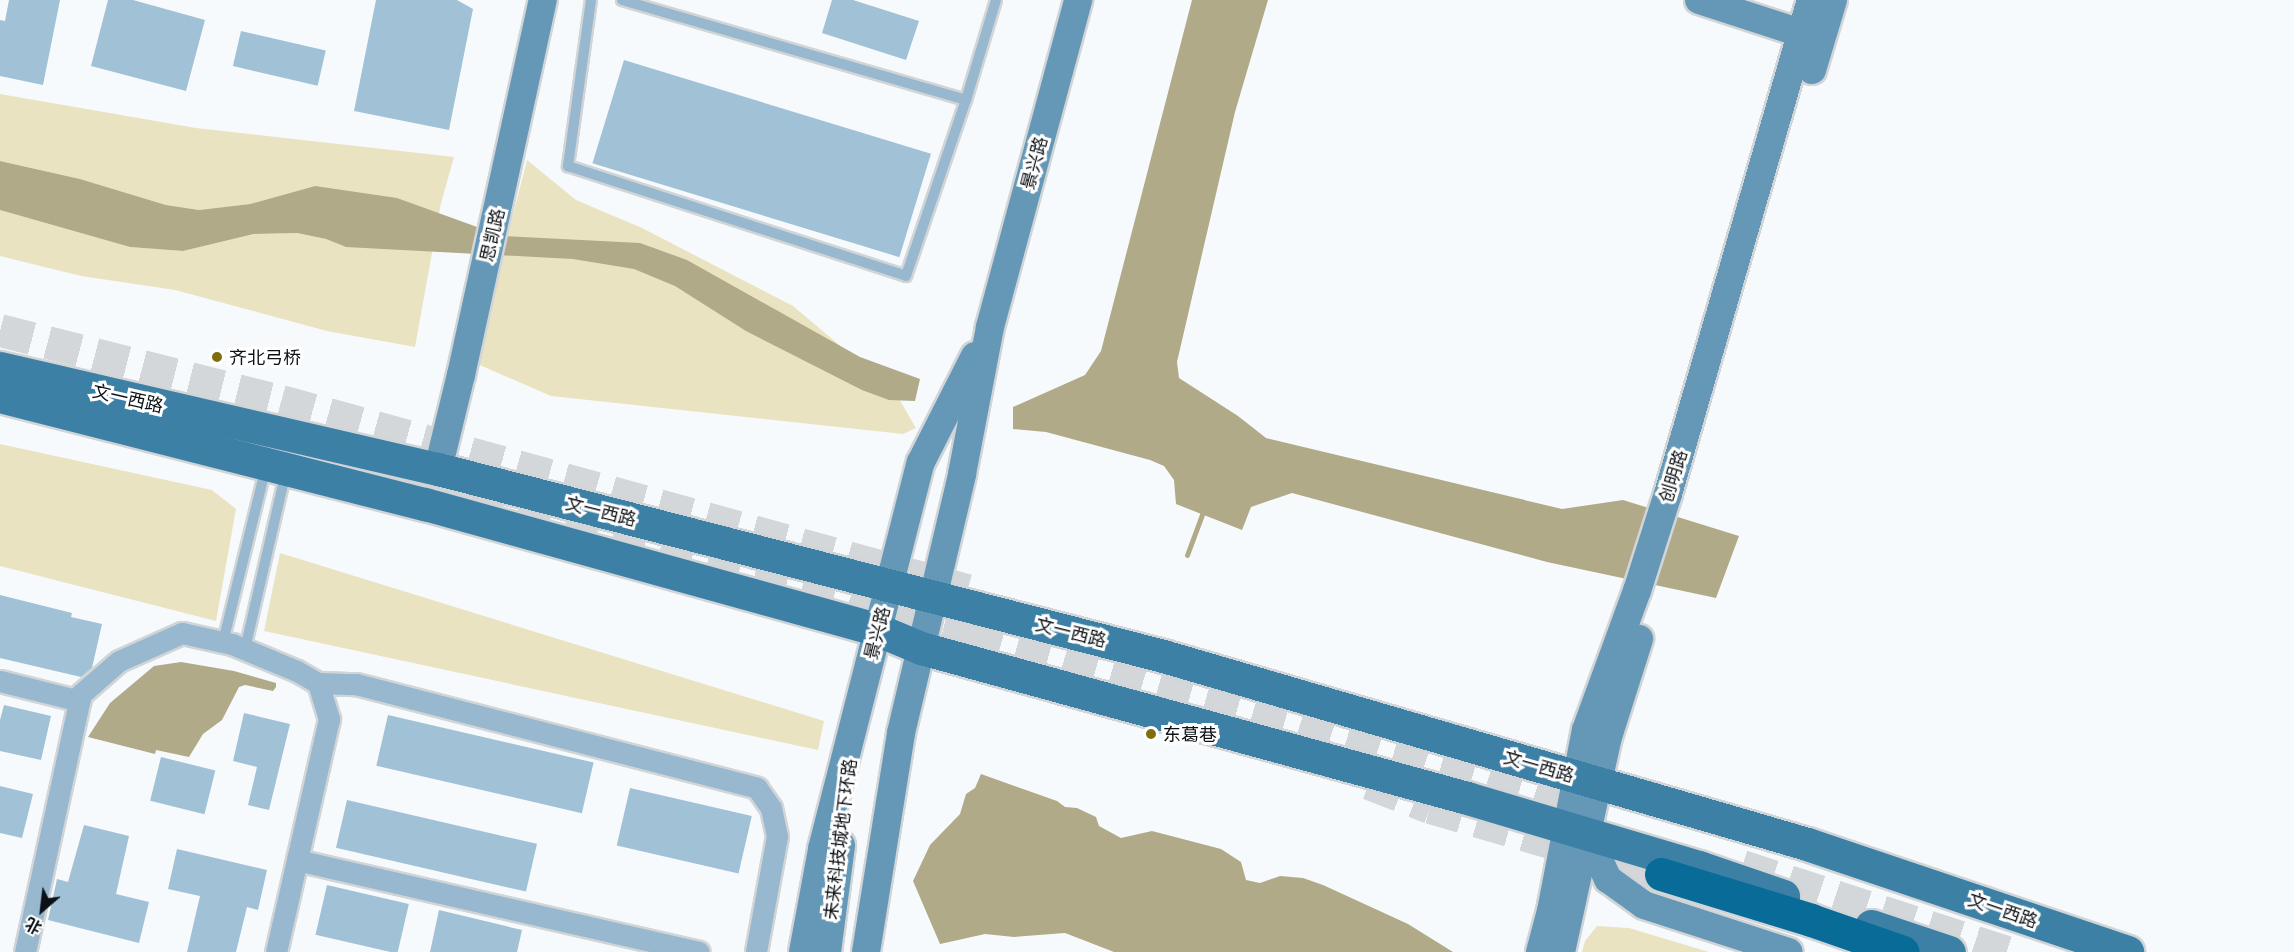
<!DOCTYPE html>
<meta charset="utf-8">
<style>
body{margin:0}
#map{position:relative;width:2294px;height:952px;overflow:hidden;background:#f7fafc;font-family:Ubuntu,"Noto Sans SC",sans-serif}
div>[style]{position:absolute}
[style*='--x']{left:calc(var(--x)*1px);top:calc(var(--y)*1px);width:calc(var(--w)*1px);rotate:calc(var(--a)*1deg)}
.green>*{inset:0;background:#eae3c1}
.water>*{inset:0;background:#b0aa89}
.stream>*{height:5px;margin:-2.5px;padding:0 2.5px;transform-origin:2.5px;border-radius:2.5px;background:#b0aa89}
.building>*{inset:0;background:#a1c1d6;transform-origin:0 0}
.highway-tunnel>*{height:33px;margin-top:-16.5px;transform-origin:0;background:repeating-linear-gradient(90deg,#d4d7d9 0 33px,transparent 0 49px)}
.roads{filter:drop-shadow(2px 0 #d1d5d7) drop-shadow(-2px 0 #d1d5d7) drop-shadow(0 2px #d1d5d7) drop-shadow(0 -2px #d1d5d7)}
.lane>*{height:10px;margin:-5px;padding:0 5px;transform-origin:5px;border-radius:5px;background:#97b8ce}
.street>*{height:21px;margin:-10.5px;padding:0 10.5px;transform-origin:10.5px;border-radius:10.5px;background:#97b8ce}
.secondary>*{height:28px;margin:-14px;padding:0 14px;transform-origin:14px;border-radius:14px;background:#6598b7}
.primary>*{height:33px;margin:-16.5px;padding:0 16.5px;transform-origin:16.5px;border-radius:16.5px;background:#3d80a6}
.highway>*{height:33px;margin:-16.5px;padding:0 16.5px;transform-origin:16.5px;border-radius:16.5px;background:#096b97}
.dots>*{width:16px;height:16px;translate:-50% -50%;box-sizing:border-box;border:3px solid #fff;border-radius:50%}
span{translate:-50% -50%;white-space:nowrap;text-align:center;line-height:1.15;-webkit-text-stroke:6px #fff;paint-order:stroke}
.street-label{font-size:18px;color:#0c1115}
.poi-label{font-size:18px;color:#0c1115}
.left{translate:0 -50%;text-align:left}
.north{position:absolute;left:12px;top:880px;width:60px;height:60px;-webkit-text-stroke:4px #fff;paint-order:stroke;rotate:208deg;font-size:16px;font-weight:700;line-height:24px;text-align:center;color:#0c1115}
.north::after{content:'';display:block;margin:auto;width:21px;height:27px;background:#0c1115;clip-path:polygon(50% 0,100% 100%,50% 72%,0 100%)}
</style>
<div id="map">
<div class="green">
<i style="clip-path:polygon(0 94px,196px 128px,454px 157px,441px 203px,415px 347px,327px 331px,175px 290px,81px 276px,0 256px,0 210px,130px 247px,183px 251px,255px 234px,297px 233px,326px 239px,346px 247px,315px 186px,250px 204px,199px 210px,166px 205px,80px 179px,0 161px)"></i>
<i style="clip-path:polygon(527px 160px,576px 200px,642px 228px,793px 306px,895px 392px,916px 428px,903px 434px,551px 396px,475px 363px)"></i>
<i style="clip-path:polygon(0 444px,212px 490px,236px 509px,216px 621px,0 566px)"></i>
<i style="clip-path:polygon(280px 553px,824px 721px,818px 750px,264px 631px)"></i>
<i style="clip-path:polygon(1597px 926px,1629px 928px,1709px 952px,1582px 952px,1585px 941px)"></i>
</div>
<div class="water">
<i style="clip-path:polygon(1192px 0,1268px 0,1235px 112px,1177px 362px,1179px 378px,1238px 416px,1266px 438px,1562px 509px,1623px 500px,1739px 536px,1716px 598px,1547px 562px,1292px 493px,1251px 507px,1242px 530px,1176px 504px,1174px 480px,1164px 466px,1150px 460px,1046px 432px,1013px 429px,1013px 407px,1085px 375px,1101px 351px)"></i>
<i style="clip-path:polygon(0 161px,80px 179px,166px 205px,199px 210px,250px 204px,315px 186px,397px 198px,502px 236px,640px 243px,687px 260px,860px 357px,920px 379px,915px 401px,889px 400px,862px 390px,746px 331px,675px 286px,634px 269px,573px 259px,346px 247px,326px 239px,297px 233px,254px 234px,183px 251px,130px 247px,0 210px)"></i>
<i style="clip-path:polygon(181px 662px,234px 671px,276px 683px,276px 687px,273px 691px,245px 685px,239px 687px,222px 720px,203px 734px,189px 757px,156px 750px,155px 754px,88px 737px,110px 703px,154px 666px)"></i>
<i style="clip-path:polygon(981px 774px,1057px 801px,1065px 807px,1077px 808px,1096px 817px,1099px 826px,1121px 838px,1152px 831px,1221px 849px,1241px 862px,1246px 880px,1260px 883px,1280px 876px,1303px 878px,1323px 885px,1408px 924px,1453px 952px,1114px 952px,1065px 933px,1014px 937px,985px 934px,940px 944px,913px 881px,930px 845px,960px 814px,966px 794px,975px 788px)"></i>
</div>
<div class="stream">
<i style="--x:1187;--y:555;--w:49;--a:-69.7"></i>
</div>
<div class="building">
<i style="clip-path:polygon(9px 0,60px 0,43px 85px,0 76px,0 20px,5px 21px)"></i>
<i style="clip-path:polygon(108px 0,133px 0,205px 20px,186px 91px,91px 66px)"></i>
<i style="clip-path:polygon(376px 0,457px 0,473px 9px,449px 130px,354px 111px)"></i>
<i style="clip-path:polygon(832px 0,853px 0,919px 21px,906px 60px,822px 33px)"></i>
<i style="left:241px;top:31px;width:87px;height:36px;rotate:13deg"></i>
<i style="left:624px;top:60px;width:321px;height:108px;rotate:17deg"></i>
<i style="clip-path:polygon(0 595px,72px 613px,71px 617px,102px 624px,92px 668px,81px 677px,0 658px)"></i>
<i style="clip-path:polygon(4px 705px,51px 716px,41px 760px,0 751px,0 720px)"></i>
<i style="clip-path:polygon(244px 713px,290px 724px,269px 810px,248px 805px,257px 767px,233px 761px)"></i>
<i style="left:388px;top:715px;width:211px;height:52px;rotate:13deg"></i>
<i style="left:161px;top:757px;width:56px;height:45px;rotate:14deg"></i>
<i style="clip-path:polygon(0 786px,33px 794px,22px 838px,0 833px)"></i>
<i style="left:630px;top:788px;width:125px;height:59px;rotate:13deg"></i>
<i style="left:347px;top:800px;width:195px;height:49px;rotate:13deg"></i>
<i style="clip-path:polygon(84px 825px,129px 836px,116px 894px,149px 902px,139px 943px,48px 920px,57px 879px,68px 882px)"></i>
<i style="clip-path:polygon(177px 849px,267px 870px,258px 910px,247px 907px,236px 952px,187px 952px,200px 896px,168px 889px)"></i>
<i style="left:327px;top:885px;width:84px;height:51px;rotate:13deg"></i>
<i style="clip-path:polygon(439px 910px,522px 930px,517px 952px,430px 952px)"></i>
</div>
<div class="highway-tunnel">
<i style="--x:0;--y:330;--w:290;--a:14.2"></i>
<i style="--x:281;--y:401;--w:712;--a:15.4"></i>
<i style="--x:472;--y:494;--w:517;--a:15.49"></i>
<i style="--x:970;--y:632;--w:342;--a:16.1"></i>
<i style="--x:1299;--y:727;--w:302;--a:17.4"></i>
<i style="--x:1369;--y:783;--w:66;--a:21.5"></i>
<i style="--x:1430;--y:807;--w:241;--a:16.2"></i>
<i style="--x:1742;--y:866;--w:279;--a:18"></i>
</div>
<div class="roads">
<div class="lane">
<i style="--x:591;--y:0;--w:168;--a:97.9"></i>
<i style="--x:568;--y:166;--w:355;--a:18"></i>
<i style="--x:906;--y:276;--w:186;--a:-71.2"></i>
<i style="--x:966;--y:100;--w:104;--a:-73.3"></i>
<i style="--x:622;--y:0;--w:358;--a:16.2"></i>
<i style="--x:223;--y:642;--w:180;--a:-76.2"></i>
<i style="--x:245;--y:649;--w:183;--a:-77"></i>
</div>
<div class="street">
<i style="--x:0;--y:681;--w:82;--a:14"></i>
<i style="--x:318;--y:683;--w:38;--a:2"></i>
<i style="--x:356;--y:684;--w:414;--a:14.5"></i>
<i style="--x:757;--y:788;--w:24;--a:55"></i>
<i style="--x:771;--y:808;--w:29;--a:78"></i>
<i style="--x:777;--y:836;--w:118;--a:100.3"></i>
<i style="--x:297;--y:860;--w:412;--a:12.9"></i>
<i style="--x:25;--y:952;--w:264;--a:-77.8"></i>
<i style="--x:81;--y:694;--w:50;--a:-41"></i>
<i style="--x:119;--y:661;--w:69;--a:-24"></i>
<i style="--x:182;--y:633;--w:51;--a:12.4"></i>
<i style="--x:232;--y:644;--w:70;--a:22.6"></i>
<i style="--x:297;--y:671;--w:24;--a:30"></i>
<i style="--x:318;--y:683;--w:38;--a:73"></i>
<i style="--x:329;--y:719;--w:239;--a:102.8"></i>
</div>
<div class="secondary">
<i style="--x:1699;--y:0;--w:126;--a:18"></i>
<i style="--x:1812;--y:70;--w:73;--a:-73.3"></i>
<i style="--x:438;--y:469;--w:97;--a:-76.3"></i>
<i style="--x:461;--y:375;--w:384;--a:-77.7"></i>
<i style="--x:1587;--y:834;--w:50;--a:65"></i>
<i style="--x:1608;--y:879;--w:44;--a:35.8"></i>
<i style="--x:1644;--y:905;--w:152;--a:18"></i>
<i style="--x:803;--y:952;--w:105;--a:-79.5"></i>
<i style="--x:822;--y:849;--w:399;--a:-75.7"></i>
<i style="--x:921;--y:462;--w:119;--a:-63"></i>
<i style="--x:827;--y:952;--w:108;--a:-82.5"></i>
<i style="--x:866;--y:952;--w:222;--a:-80.9"></i>
<i style="--x:901;--y:733;--w:266;--a:-76.7"></i>
<i style="--x:962;--y:474;--w:150;--a:-79.2"></i>
<i style="--x:990;--y:327;--w:339;--a:-74.9"></i>
<i style="--x:1540;--y:952;--w:42;--a:-75"></i>
<i style="--x:1551;--y:911;--w:184;--a:-79.1"></i>
<i style="--x:1586;--y:730;--w:148;--a:-69.9"></i>
<i style="--x:1637;--y:591;--w:102;--a:-72.3"></i>
<i style="--x:1668;--y:494;--w:514;--a:-73.86"></i>
<i style="--x:1561;--y:952;--w:220;--a:-77.7"></i>
<i style="--x:1608;--y:737;--w:103;--a:-72.4"></i>
</div>
<div class="primary">
<i style="--x:0;--y:368;--w:449;--a:13"></i>
<i style="--x:438;--y:469;--w:749;--a:14.46"></i>
<i style="--x:1163;--y:656;--w:671;--a:16.27"></i>
<i style="--x:1807;--y:844;--w:338;--a:18.6"></i>
<i style="--x:0;--y:396;--w:439;--a:14.3"></i>
<i style="--x:425;--y:504;--w:470;--a:15.5"></i>
<i style="--x:878;--y:630;--w:47;--a:22.7"></i>
<i style="--x:921;--y:648;--w:566;--a:15.36"></i>
<i style="--x:1467;--y:798;--w:242;--a:16.6"></i>
<i style="--x:1699;--y:867;--w:89;--a:19"></i>
<i style="--x:1871;--y:926;--w:82;--a:18.4"></i>
</div>
<div class="highway">
<i style="--x:1661;--y:874;--w:157;--a:17"></i>
<i style="--x:1811;--y:920;--w:97;--a:19.2"></i>
</div>
</div>
<div class="dots">
<i style="left:217px;top:357px;background:#7f6f0c"></i>
<i style="left:1151px;top:734px;background:#7f6f0c"></i>
</div>
<div class="street-label">
<span style="left:1034px;top:163px;rotate:-75deg">景兴路</span>
<span style="left:492px;top:235px;rotate:-77deg">思凯路</span>
<span style="left:128px;top:398px;rotate:13deg">文一西路</span>
<span style="left:1673px;top:476px;rotate:-73deg">创明路</span>
<span style="left:601px;top:511px;rotate:14deg">文一西路</span>
<span style="left:1071px;top:632px;rotate:14deg">文一西路</span>
<span style="left:877px;top:633px;rotate:-76deg">景兴路</span>
<span style="left:1539px;top:766px;rotate:16deg">文一西路</span>
<span style="left:840px;top:839px;rotate:-83deg">未来科技城地下环路</span>
<span style="left:2003px;top:910px;rotate:19deg">文一西路</span>
</div>
<div class="poi-label">
<span class="left" style="left:229px;top:357px">齐北弓桥</span>
<span class="left" style="left:1163px;top:734px">东葛巷</span>
</div>
<div class="north">北</div>
</div>
